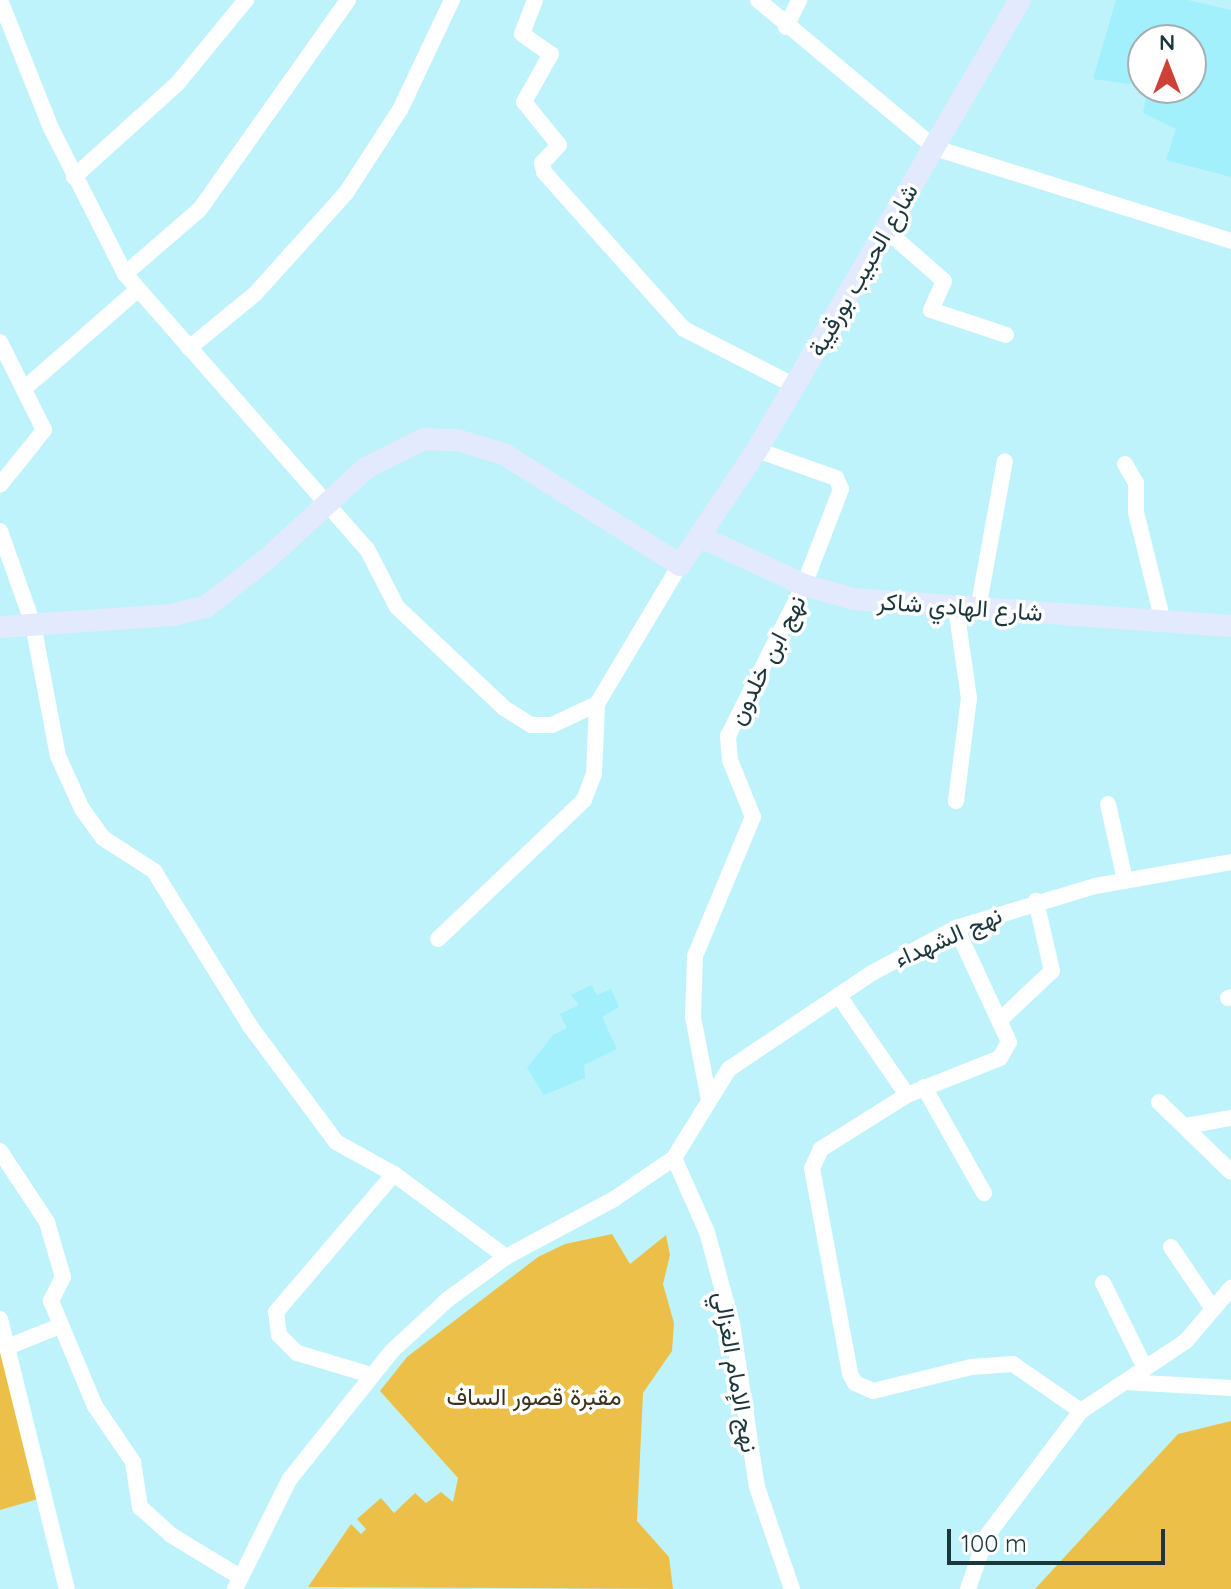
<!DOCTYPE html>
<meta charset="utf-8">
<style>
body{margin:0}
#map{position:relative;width:1231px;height:1589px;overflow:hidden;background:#bef3fc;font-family:Quicksand,Vazirmatn,sans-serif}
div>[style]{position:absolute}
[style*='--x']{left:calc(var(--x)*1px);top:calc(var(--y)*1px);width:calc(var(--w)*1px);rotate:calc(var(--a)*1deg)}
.built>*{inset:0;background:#a1f0fc}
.green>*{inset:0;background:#ecc048}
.street>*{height:16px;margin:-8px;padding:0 8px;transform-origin:8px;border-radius:8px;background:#fff}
.secondary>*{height:22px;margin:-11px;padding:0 11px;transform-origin:11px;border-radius:11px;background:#e3eafe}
span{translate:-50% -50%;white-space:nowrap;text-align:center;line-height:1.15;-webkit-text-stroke:7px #fff;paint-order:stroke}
.street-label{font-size:24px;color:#1c373c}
.park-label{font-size:24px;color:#3c331e}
.north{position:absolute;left:1127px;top:24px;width:80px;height:80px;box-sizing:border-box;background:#fff;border:2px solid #a4afb1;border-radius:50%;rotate:0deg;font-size:22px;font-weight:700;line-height:32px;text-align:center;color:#1c373c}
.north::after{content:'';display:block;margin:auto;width:28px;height:36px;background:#cf4137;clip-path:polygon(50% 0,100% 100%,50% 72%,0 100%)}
.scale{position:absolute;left:947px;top:1529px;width:218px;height:36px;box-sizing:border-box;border:4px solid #1c373c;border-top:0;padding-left:10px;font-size:24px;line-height:28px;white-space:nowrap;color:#1c373c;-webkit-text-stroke:6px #fff;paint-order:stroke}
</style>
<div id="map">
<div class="built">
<i style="clip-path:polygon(1116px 0,1188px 0,1231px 10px,1231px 177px,1166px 160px,1176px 129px,1143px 113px,1148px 88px,1191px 88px,1191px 40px,1143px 40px,1143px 86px,1093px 79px)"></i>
<i style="clip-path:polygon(591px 985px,597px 995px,611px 989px,619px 1007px,602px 1017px,617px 1049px,584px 1065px,585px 1078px,544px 1095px,527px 1068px,553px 1035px,567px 1028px,560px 1014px,579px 1005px,571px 995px)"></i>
</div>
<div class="green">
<i style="clip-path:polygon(612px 1234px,630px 1264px,666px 1235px,670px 1255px,663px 1284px,674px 1323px,672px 1351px,643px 1393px,637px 1521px,669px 1557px,673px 1589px,308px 1587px,351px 1524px,361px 1534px,366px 1529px,357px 1519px,381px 1498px,394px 1513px,415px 1493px,426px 1503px,441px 1492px,453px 1502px,458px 1478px,380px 1391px,407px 1357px,538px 1257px,565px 1244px)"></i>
<i style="clip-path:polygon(0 1328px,38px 1499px,0 1510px)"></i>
<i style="clip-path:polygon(1231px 1421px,1231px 1589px,1035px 1589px,1178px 1434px)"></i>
</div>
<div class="street">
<i style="--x:0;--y:0;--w:138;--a:68.3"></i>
<i style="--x:51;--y:128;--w:164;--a:63.1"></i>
<i style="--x:125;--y:274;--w:366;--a:48.7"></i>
<i style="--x:367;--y:549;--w:65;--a:62.7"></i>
<i style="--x:397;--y:607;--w:147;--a:43.3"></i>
<i style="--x:504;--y:708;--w:32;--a:32"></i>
<i style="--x:531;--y:725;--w:21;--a:0"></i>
<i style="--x:552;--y:725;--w:50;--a:-25"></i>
<i style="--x:535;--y:0;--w:36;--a:111"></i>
<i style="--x:522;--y:34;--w:35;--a:35"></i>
<i style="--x:551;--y:54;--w:55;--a:119.4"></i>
<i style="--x:524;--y:102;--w:55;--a:50.9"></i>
<i style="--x:559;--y:145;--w:25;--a:133"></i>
<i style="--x:542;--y:163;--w:9;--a:77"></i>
<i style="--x:544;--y:172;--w:210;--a:48.3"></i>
<i style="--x:684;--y:329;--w:125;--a:27.2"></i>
<i style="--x:758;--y:0;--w:231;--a:39.9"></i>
<i style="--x:935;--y:148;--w:310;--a:17.4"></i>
<i style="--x:786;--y:27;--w:30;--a:-64"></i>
<i style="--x:74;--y:177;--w:139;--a:-42.1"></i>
<i style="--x:177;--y:84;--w:109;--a:-50.6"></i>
<i style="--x:886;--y:230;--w:77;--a:41.3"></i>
<i style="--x:944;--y:281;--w:32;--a:114"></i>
<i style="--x:931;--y:310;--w:79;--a:18.4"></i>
<i style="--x:125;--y:274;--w:99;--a:-40.9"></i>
<i style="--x:200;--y:209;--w:256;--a:-54.7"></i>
<i style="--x:0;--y:342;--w:98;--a:63.4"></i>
<i style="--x:44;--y:430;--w:70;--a:128.7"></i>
<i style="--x:189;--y:348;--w:85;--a:-39.3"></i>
<i style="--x:255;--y:294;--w:136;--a:-48"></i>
<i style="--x:346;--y:193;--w:99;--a:-57"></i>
<i style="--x:400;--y:110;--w:122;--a:-64.7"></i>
<i style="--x:25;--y:388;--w:147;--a:-41.1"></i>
<i style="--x:1125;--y:464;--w:22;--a:60"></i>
<i style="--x:1136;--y:483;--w:29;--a:90"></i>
<i style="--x:1136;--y:512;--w:113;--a:76.2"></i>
<i style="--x:0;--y:531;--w:99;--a:70.5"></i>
<i style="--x:33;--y:624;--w:134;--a:79.3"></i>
<i style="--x:58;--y:756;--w:58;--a:65.6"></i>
<i style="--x:82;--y:809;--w:36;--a:54"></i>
<i style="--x:103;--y:838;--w:61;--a:32.9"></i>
<i style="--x:154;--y:871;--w:182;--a:58.2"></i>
<i style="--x:250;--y:1026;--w:144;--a:53.4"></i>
<i style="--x:336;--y:1142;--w:66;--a:28.9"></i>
<i style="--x:394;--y:1174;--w:139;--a:36.5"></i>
<i style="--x:956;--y:608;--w:91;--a:81.8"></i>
<i style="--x:969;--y:698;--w:104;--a:97.2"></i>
<i style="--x:978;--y:609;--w:150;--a:-79.7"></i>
<i style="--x:1108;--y:804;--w:78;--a:77.4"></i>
<i style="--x:438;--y:939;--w:202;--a:-43.6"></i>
<i style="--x:584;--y:800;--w:28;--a:-69"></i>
<i style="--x:594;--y:774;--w:70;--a:-87.5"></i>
<i style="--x:597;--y:704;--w:162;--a:-59.2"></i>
<i style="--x:839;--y:996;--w:120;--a:55.5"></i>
<i style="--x:907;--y:1095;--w:100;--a:-21.7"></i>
<i style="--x:1000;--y:1058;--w:18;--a:-61"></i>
<i style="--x:1009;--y:1042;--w:126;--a:-114.9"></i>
<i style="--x:1228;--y:998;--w:3;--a:-18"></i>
<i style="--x:1001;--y:1019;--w:70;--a:-43.3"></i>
<i style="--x:1052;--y:971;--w:72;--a:-102.9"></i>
<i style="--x:924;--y:1087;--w:122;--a:60.5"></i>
<i style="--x:907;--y:1095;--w:102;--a:147.9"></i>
<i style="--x:821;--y:1149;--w:21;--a:115"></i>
<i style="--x:812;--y:1168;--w:209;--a:79.5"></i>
<i style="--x:850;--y:1374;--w:10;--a:61"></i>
<i style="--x:855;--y:1383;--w:20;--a:24"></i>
<i style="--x:873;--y:1391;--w:101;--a:-13.8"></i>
<i style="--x:971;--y:1367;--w:42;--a:-4.1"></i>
<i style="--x:1013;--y:1364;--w:83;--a:34.7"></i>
<i style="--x:709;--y:1100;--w:85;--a:-100.9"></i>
<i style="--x:693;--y:1017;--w:61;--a:-88.1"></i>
<i style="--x:695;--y:956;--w:151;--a:-67.4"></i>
<i style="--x:753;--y:817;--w:61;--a:-112"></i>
<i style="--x:730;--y:760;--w:24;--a:-95"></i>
<i style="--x:728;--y:736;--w:169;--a:-63.3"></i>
<i style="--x:804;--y:585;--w:103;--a:-68.9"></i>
<i style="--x:841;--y:489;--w:12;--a:-114"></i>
<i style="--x:836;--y:478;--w:84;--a:-160.5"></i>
<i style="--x:1159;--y:1102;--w:100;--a:44.2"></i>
<i style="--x:1186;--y:1126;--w:46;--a:-10.1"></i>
<i style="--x:0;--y:1151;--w:85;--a:56.5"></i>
<i style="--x:47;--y:1222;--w:57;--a:73.8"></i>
<i style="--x:63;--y:1277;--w:27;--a:117"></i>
<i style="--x:51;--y:1301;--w:114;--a:67.3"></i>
<i style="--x:95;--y:1406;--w:68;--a:55.8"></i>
<i style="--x:133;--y:1462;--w:46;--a:81.2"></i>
<i style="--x:140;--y:1507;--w:42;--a:42.1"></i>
<i style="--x:171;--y:1535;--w:81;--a:31.3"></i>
<i style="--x:674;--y:1158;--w:81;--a:66"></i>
<i style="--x:707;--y:1232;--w:95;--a:74.8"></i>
<i style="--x:732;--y:1324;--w:165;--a:81.3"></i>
<i style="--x:757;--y:1487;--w:108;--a:71.1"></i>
<i style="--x:1171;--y:1247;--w:75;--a:55.9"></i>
<i style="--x:1103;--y:1283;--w:95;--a:63.7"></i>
<i style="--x:0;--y:1319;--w:278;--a:76.1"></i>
<i style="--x:10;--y:1346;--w:54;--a:-21.8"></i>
<i style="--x:371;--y:1375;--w:77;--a:-163.4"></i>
<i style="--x:297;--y:1353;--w:25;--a:-135"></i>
<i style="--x:279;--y:1335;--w:23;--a:-97"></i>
<i style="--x:276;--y:1312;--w:182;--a:-49.5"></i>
<i style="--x:1125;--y:1382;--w:106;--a:3.2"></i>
<i style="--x:235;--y:1589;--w:122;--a:-63.6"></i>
<i style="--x:289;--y:1480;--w:165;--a:-51.4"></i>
<i style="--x:392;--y:1351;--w:75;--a:-42.8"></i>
<i style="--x:447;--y:1300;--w:73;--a:-36.1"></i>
<i style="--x:506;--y:1257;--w:123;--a:-28.2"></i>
<i style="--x:614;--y:1199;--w:73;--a:-34.3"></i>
<i style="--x:674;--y:1158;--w:105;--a:-58.3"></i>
<i style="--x:729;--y:1069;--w:172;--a:-33.9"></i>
<i style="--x:872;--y:973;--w:95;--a:-28.2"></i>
<i style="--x:956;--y:928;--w:145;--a:-16.8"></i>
<i style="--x:1095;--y:886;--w:138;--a:-10"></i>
<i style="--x:968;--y:1589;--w:55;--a:-70.9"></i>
<i style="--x:986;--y:1537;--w:158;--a:-53"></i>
<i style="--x:1081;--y:1411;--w:126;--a:-33.7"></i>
<i style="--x:1186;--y:1341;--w:70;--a:-49.7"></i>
</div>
<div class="secondary">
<i style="--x:701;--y:537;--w:114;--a:25"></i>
<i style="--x:804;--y:585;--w:51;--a:15.9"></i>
<i style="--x:853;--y:599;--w:379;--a:4.1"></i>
<i style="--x:0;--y:627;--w:172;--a:-4"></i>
<i style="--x:172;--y:615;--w:36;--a:-14"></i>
<i style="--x:207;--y:606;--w:76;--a:-38.1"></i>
<i style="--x:267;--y:559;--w:134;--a:-42.6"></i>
<i style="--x:366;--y:468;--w:65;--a:-26.6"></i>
<i style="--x:424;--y:439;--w:33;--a:2"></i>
<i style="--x:457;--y:440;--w:49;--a:16.6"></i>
<i style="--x:504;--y:454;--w:208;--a:32.2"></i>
<i style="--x:680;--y:565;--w:138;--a:-56.2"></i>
<i style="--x:757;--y:450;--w:521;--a:-59.7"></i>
</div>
<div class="street-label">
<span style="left:863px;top:270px;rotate:-60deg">شارع الحبيب بورقيبة</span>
<span style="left:960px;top:607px;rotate:4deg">شارع الهادي شاكر</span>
<span style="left:767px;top:660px;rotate:-63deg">نهج ابن خلدون</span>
<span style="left:948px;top:937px;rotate:-24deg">نهج الشهداء</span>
<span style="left:736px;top:1372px;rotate:80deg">نهج الإمام الغزالي</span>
</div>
<div class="park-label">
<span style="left:534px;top:1397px">مقبرة قصور الساف</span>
</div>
<div class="north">N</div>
<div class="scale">100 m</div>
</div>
